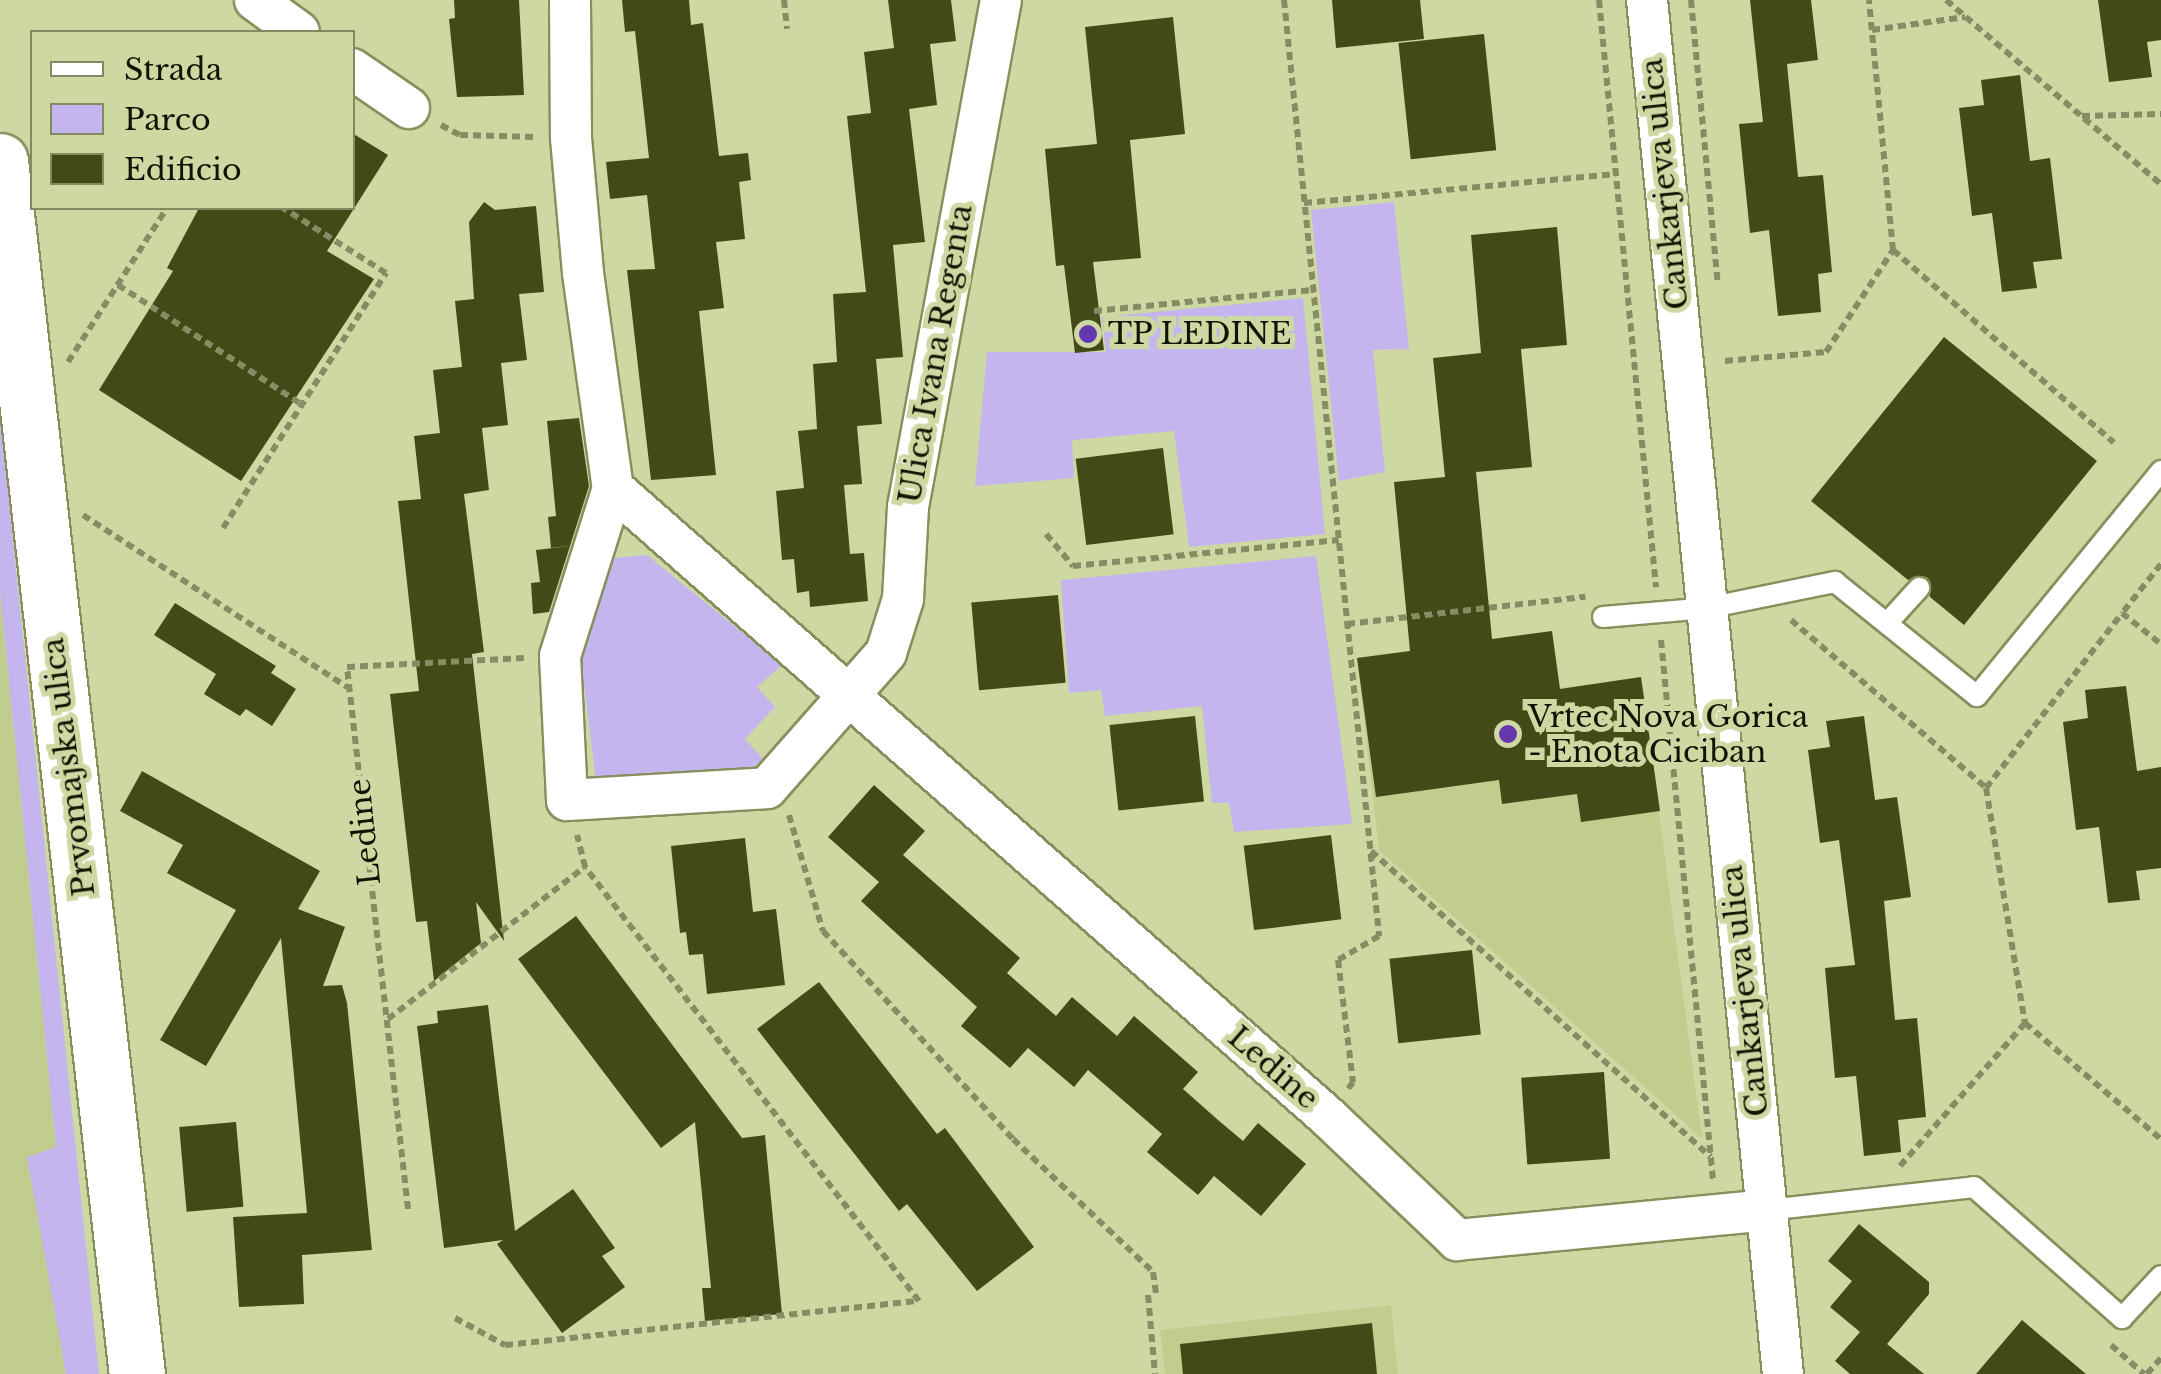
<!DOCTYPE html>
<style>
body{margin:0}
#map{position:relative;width:2161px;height:1374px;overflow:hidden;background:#ced8a2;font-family:"Libre Baskerville",serif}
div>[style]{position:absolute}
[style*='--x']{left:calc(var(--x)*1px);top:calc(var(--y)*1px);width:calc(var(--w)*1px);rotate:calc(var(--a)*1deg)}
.built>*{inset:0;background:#c1cc8f}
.green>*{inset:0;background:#c4b5ef}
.building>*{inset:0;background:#434a17;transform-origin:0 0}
.path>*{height:6px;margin-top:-3px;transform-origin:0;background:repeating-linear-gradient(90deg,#868d65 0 8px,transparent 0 13px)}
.roads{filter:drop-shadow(2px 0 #878f5c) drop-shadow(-2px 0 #878f5c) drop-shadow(0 2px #878f5c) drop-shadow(0 -2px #878f5c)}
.lane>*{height:20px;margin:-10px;padding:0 10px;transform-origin:10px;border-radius:10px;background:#fff}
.street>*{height:40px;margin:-20px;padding:0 20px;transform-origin:20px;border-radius:20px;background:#fff}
.secondary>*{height:55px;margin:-27.5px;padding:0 27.5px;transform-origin:27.5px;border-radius:27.5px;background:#fff}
.dots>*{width:28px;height:28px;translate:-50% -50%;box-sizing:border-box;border:5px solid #ced8a2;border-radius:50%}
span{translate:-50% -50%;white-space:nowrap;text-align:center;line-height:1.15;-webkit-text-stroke:10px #ced8a2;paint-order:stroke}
.street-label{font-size:30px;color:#111402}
.poi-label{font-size:30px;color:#111402}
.left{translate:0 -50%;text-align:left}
.legend{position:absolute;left:30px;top:30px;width:325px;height:180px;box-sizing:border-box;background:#ced8a2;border:2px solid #828a62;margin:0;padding:12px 18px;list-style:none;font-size:30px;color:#111402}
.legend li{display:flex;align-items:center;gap:20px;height:50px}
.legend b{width:50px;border:2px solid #828a62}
</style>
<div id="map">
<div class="built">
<i style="clip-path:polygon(0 592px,56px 1147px,65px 1374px,0 1374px)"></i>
<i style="clip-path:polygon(1552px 631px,1560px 688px,1641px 677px,1702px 1138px,1379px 850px,1357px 658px)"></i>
<i style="clip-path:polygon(1391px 1305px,1398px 1374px,1165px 1374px,1160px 1330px)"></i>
</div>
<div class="green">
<i style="clip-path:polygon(1394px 202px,1409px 349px,1373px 350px,1385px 472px,1339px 481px,1311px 210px)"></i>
<i style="clip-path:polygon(1303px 298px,1325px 534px,1189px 547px,1174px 431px,1072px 440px,1074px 478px,975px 486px,987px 352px,1106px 352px,1102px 317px)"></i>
<i style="clip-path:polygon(0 414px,99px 1374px,66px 1374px,27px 1157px,56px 1147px,0 592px)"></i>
<i style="clip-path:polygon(647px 555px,782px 665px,757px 687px,775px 707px,745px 739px,763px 759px,739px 779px,596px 781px,578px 637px,600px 559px)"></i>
<i style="clip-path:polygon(1316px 556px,1352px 824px,1234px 832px,1229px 803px,1212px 803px,1202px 706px,1105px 716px,1101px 690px,1069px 693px,1061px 580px)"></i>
</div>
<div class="building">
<i style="clip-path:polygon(454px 0,519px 0,524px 95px,457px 97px,449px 19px,455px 18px)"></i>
<i style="clip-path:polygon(622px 0,689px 0,691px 25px,703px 23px,719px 156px,748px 153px,751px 180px,739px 182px,745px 239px,716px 242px,724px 308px,699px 311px,716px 475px,651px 480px,627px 270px,655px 269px,647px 195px,610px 199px,606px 162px,649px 158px,635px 31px,625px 32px)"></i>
<i style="clip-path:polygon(888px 0,951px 0,956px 41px,930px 44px,937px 105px,909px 109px,925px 242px,893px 245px,903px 357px,876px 359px,882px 424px,857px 426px,862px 484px,844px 485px,850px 554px,864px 553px,868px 601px,810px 607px,809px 591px,797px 593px,794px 559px,782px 560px,776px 491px,804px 488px,798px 431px,817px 429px,813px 364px,837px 362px,833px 294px,866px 292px,847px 116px,871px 113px,864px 52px,894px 48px)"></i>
<i style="clip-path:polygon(1332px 0,1420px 0,1424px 39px,1336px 48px)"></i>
<i style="clip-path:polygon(1750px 0,1811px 0,1818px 60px,1787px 64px,1798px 177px,1823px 175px,1832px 272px,1818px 274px,1821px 312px,1778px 316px,1769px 230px,1750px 233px,1739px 124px,1763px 122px)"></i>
<i style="clip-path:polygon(2098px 0,2161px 0,2161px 40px,2147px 42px,2152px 77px,2109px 82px)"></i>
<i style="clip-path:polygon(1173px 17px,1185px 134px,1130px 140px,1141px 258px,1093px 262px,1104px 350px,1075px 353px,1064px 265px,1056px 266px,1045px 149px,1097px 144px,1085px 27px)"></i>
<i style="left:1484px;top:34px;width:117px;height:86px;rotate:84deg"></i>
<i style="clip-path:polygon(2020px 75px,2030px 161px,2050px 158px,2062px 259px,2033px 262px,2037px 288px,2002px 292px,1992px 213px,1972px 216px,1959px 108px,1984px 105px,1981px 80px)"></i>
<i style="clip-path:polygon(352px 133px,388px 155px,327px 251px,374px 279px,241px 481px,99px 390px,173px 271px,167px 268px,199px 208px,352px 208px)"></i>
<i style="clip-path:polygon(484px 202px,495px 210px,536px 206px,544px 292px,519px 294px,527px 360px,501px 363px,508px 425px,482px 428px,489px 490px,464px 494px,484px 652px,472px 654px,504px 941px,476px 902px,481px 943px,434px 981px,427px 921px,416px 922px,390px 694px,419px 691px,398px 501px,421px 499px,414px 436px,440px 433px,433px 370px,462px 367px,455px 301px,474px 299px,469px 222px)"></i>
<i style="clip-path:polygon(1557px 227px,1567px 345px,1521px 349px,1532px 467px,1476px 472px,1492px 639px,1552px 631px,1560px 689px,1641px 677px,1660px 811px,1581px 822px,1577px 794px,1502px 804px,1499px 780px,1376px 797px,1357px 658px,1410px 651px,1394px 482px,1445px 477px,1433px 358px,1481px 353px,1471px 235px)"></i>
<i style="clip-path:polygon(1944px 337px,2097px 461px,1964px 625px,1930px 597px,1927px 577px,1908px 580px,1811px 501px)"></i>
<i style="clip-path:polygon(579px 418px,589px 486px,570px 546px,551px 548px,548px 517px,556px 516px,547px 421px)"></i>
<i style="left:1163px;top:448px;width:87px;height:88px;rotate:83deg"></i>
<i style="clip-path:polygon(570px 546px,549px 612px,533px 614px,531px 583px,540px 582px,536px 550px)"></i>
<i style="left:1058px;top:595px;width:88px;height:87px;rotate:85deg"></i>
<i style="clip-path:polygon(175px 603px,276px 666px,271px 673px,296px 689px,272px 726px,246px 709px,240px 716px,204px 694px,216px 674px,154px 635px)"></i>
<i style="clip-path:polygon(2126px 686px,2137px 771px,2161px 767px,2161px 868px,2136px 871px,2140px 900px,2108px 903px,2099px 827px,2076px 830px,2063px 722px,2088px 718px,2085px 690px)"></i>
<i style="left:1195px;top:716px;width:86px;height:86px;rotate:84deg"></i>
<i style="clip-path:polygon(1864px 716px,1875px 800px,1897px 797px,1911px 897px,1884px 901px,1895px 1020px,1917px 1018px,1926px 1117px,1898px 1120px,1901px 1152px,1864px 1156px,1856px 1076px,1835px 1078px,1825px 968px,1855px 965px,1839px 840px,1820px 843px,1808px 750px,1830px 747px,1826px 721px)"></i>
<i style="clip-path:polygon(142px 771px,320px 871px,298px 909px,345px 927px,323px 986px,342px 985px,347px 1003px,372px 1250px,302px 1255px,304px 1304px,239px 1307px,233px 1217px,307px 1213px,281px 938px,206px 1066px,160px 1040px,236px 910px,167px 873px,183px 845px,120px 811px)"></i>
<i style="clip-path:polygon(874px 785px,925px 831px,903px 855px,1020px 958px,1007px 973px,1056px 1016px,1072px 997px,1117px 1036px,1134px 1016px,1198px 1072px,1183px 1089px,1218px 1120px,1243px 1141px,1258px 1123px,1306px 1164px,1261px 1216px,1214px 1176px,1198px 1195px,1147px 1152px,1162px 1134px,1088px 1070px,1074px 1087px,1028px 1048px,1010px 1068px,961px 1026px,977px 1007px,861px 901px,879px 882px,828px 837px)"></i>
<i style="left:1331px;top:835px;width:85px;height:88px;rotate:83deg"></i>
<i style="clip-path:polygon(745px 838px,753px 912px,776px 909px,785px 985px,707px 994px,703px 954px,689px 955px,686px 932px,680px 933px,671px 846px)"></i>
<i style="clip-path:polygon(576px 916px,742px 1138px,765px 1135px,782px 1314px,705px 1321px,702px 1288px,711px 1288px,695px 1122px,661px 1148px,518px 959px)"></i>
<i style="left:1472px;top:950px;width:85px;height:83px;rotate:84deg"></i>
<i style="clip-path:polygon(819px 982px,937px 1134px,945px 1128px,1034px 1247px,977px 1291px,907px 1204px,899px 1211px,757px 1029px)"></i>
<i style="clip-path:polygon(488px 1005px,515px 1231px,573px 1189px,615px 1248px,602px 1256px,625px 1287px,562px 1333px,497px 1244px,503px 1240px,444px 1248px,417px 1026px,438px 1023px,437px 1011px)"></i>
<i style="left:1604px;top:1072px;width:87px;height:83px;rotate:86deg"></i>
<i style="left:236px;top:1122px;width:85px;height:57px;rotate:85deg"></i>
<i style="clip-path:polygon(1859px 1224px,1929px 1282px,1929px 1294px,1887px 1344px,1924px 1374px,1850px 1374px,1835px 1361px,1860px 1332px,1830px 1307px,1852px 1281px,1828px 1261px)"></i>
<i style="clip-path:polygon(2022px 1320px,2086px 1374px,1976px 1374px)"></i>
<i style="clip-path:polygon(1372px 1323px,1377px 1374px,1183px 1374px,1180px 1344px)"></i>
</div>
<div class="path">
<i style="--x:784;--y:0;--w:29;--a:84"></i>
<i style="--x:1284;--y:0;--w:941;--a:84.2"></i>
<i style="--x:1379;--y:936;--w:48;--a:149.7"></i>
<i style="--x:1338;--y:960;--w:123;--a:83"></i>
<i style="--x:1353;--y:1082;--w:9;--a:126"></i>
<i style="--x:1599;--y:0;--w:590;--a:84.45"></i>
<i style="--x:1691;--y:0;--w:286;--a:84.6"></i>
<i style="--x:1946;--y:0;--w:283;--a:40.6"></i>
<i style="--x:1872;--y:30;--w:94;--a:-8"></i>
<i style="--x:2082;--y:116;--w:79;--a:-1.5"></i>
<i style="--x:441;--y:125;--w:21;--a:28"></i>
<i style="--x:460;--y:135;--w:76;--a:1.5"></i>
<i style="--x:1304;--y:203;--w:313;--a:-5.3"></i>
<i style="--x:1893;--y:250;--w:293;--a:41.1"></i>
<i style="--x:118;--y:285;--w:222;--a:33"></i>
<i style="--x:1094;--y:311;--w:220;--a:-5.5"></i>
<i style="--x:1725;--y:361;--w:101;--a:-5.1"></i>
<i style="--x:1826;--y:352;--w:122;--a:-56.7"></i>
<i style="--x:1893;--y:250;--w:251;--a:-95.5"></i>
<i style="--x:68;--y:362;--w:183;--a:-57.3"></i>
<i style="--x:83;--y:515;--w:316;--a:33.1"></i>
<i style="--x:223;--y:528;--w:303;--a:-57.4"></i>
<i style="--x:386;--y:273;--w:122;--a:-147.7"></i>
<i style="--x:1046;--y:534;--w:42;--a:49.8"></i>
<i style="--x:1073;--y:566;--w:267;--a:-5.6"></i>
<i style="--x:2161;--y:564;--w:63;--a:128.5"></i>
<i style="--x:2122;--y:613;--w:50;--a:38.5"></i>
<i style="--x:1791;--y:620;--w:257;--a:40.7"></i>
<i style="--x:1986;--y:788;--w:222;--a:-52.1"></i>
<i style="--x:1347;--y:624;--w:240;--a:-6.5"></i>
<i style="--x:1661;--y:640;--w:542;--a:84.5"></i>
<i style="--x:1986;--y:788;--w:238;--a:80.6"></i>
<i style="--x:789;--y:815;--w:121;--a:73.7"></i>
<i style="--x:823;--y:931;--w:282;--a:47.6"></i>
<i style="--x:1013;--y:1139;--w:193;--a:43.5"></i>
<i style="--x:1153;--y:1272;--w:22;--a:82"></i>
<i style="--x:1371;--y:851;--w:457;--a:42"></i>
<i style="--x:388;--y:1019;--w:249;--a:-37.7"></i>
<i style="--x:1900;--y:1166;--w:190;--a:-48.8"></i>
<i style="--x:2025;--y:1023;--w:179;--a:40.5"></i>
<i style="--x:408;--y:1209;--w:545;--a:-96.42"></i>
<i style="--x:347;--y:667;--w:177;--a:-2.9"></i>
<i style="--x:1148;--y:1295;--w:79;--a:84.9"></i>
<i style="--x:455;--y:1318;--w:57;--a:28.4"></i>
<i style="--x:505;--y:1345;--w:416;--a:-6.1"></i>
<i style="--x:919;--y:1301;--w:548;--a:-127.58"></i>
<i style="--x:585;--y:867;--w:33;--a:-104"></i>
<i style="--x:2111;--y:1345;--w:44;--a:41.3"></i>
<i style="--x:2147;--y:1374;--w:21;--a:-49"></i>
</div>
<div class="roads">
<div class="lane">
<i style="--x:1603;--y:617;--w:104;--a:-4.9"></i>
<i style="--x:1707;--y:608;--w:131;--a:-11.5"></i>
<i style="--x:1835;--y:582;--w:182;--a:38.8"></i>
<i style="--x:1977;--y:696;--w:291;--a:-50.7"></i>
<i style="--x:1889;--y:621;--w:45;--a:-47.7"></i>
<i style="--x:1767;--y:1210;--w:208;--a:-6.3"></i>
<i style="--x:1974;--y:1187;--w:198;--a:41.5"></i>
<i style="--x:2122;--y:1318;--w:57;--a:-47.1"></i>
</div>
<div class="street">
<i style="--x:255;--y:0;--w:54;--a:36"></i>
<i style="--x:570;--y:0;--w:138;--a:89.6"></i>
<i style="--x:571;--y:138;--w:136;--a:84.9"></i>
<i style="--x:583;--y:273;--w:217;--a:82.1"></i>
<i style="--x:613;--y:488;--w:954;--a:41.34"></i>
<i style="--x:1329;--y:1118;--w:177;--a:43.6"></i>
<i style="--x:1457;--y:1240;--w:311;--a:-5.5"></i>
<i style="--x:1647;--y:0;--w:1381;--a:84.35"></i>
<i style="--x:352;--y:69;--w:69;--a:34.4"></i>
<i style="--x:613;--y:488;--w:176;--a:107.5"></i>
<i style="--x:560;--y:656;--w:144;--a:87.2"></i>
<i style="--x:567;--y:800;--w:200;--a:-3.4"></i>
<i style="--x:767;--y:788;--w:180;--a:-48.6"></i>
<i style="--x:886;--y:653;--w:57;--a:-72.5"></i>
<i style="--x:903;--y:599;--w:92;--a:-86.9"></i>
<i style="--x:908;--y:507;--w:515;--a:-79.61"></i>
</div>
<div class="secondary">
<i style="--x:0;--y:161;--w:1221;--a:83.56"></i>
</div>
</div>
<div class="dots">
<i style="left:1088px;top:334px;background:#6638b0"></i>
<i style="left:1508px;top:734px;background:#6638b0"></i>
</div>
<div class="street-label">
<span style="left:1665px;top:184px;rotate:-96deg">Cankarjeva ulica</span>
<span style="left:936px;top:354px;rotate:-80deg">Ulica Ivana Regenta</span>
<span style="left:69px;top:767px;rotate:-97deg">Prvomajska ulica</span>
<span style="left:365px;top:832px;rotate:-96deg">Ledine</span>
<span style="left:1745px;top:991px;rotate:-96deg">Cankarjeva ulica</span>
<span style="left:1273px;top:1068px;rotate:41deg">Ledine</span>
</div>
<div class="poi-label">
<span class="left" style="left:1108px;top:334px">TP LEDINE</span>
<span class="left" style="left:1528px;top:734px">Vrtec Nova Gorica<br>- Enota Ciciban</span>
</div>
<ul class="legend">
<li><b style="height:12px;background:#fff"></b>Strada</li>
<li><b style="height:28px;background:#c4b5ef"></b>Parco</li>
<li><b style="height:28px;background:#434a17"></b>Edificio</li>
</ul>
</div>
